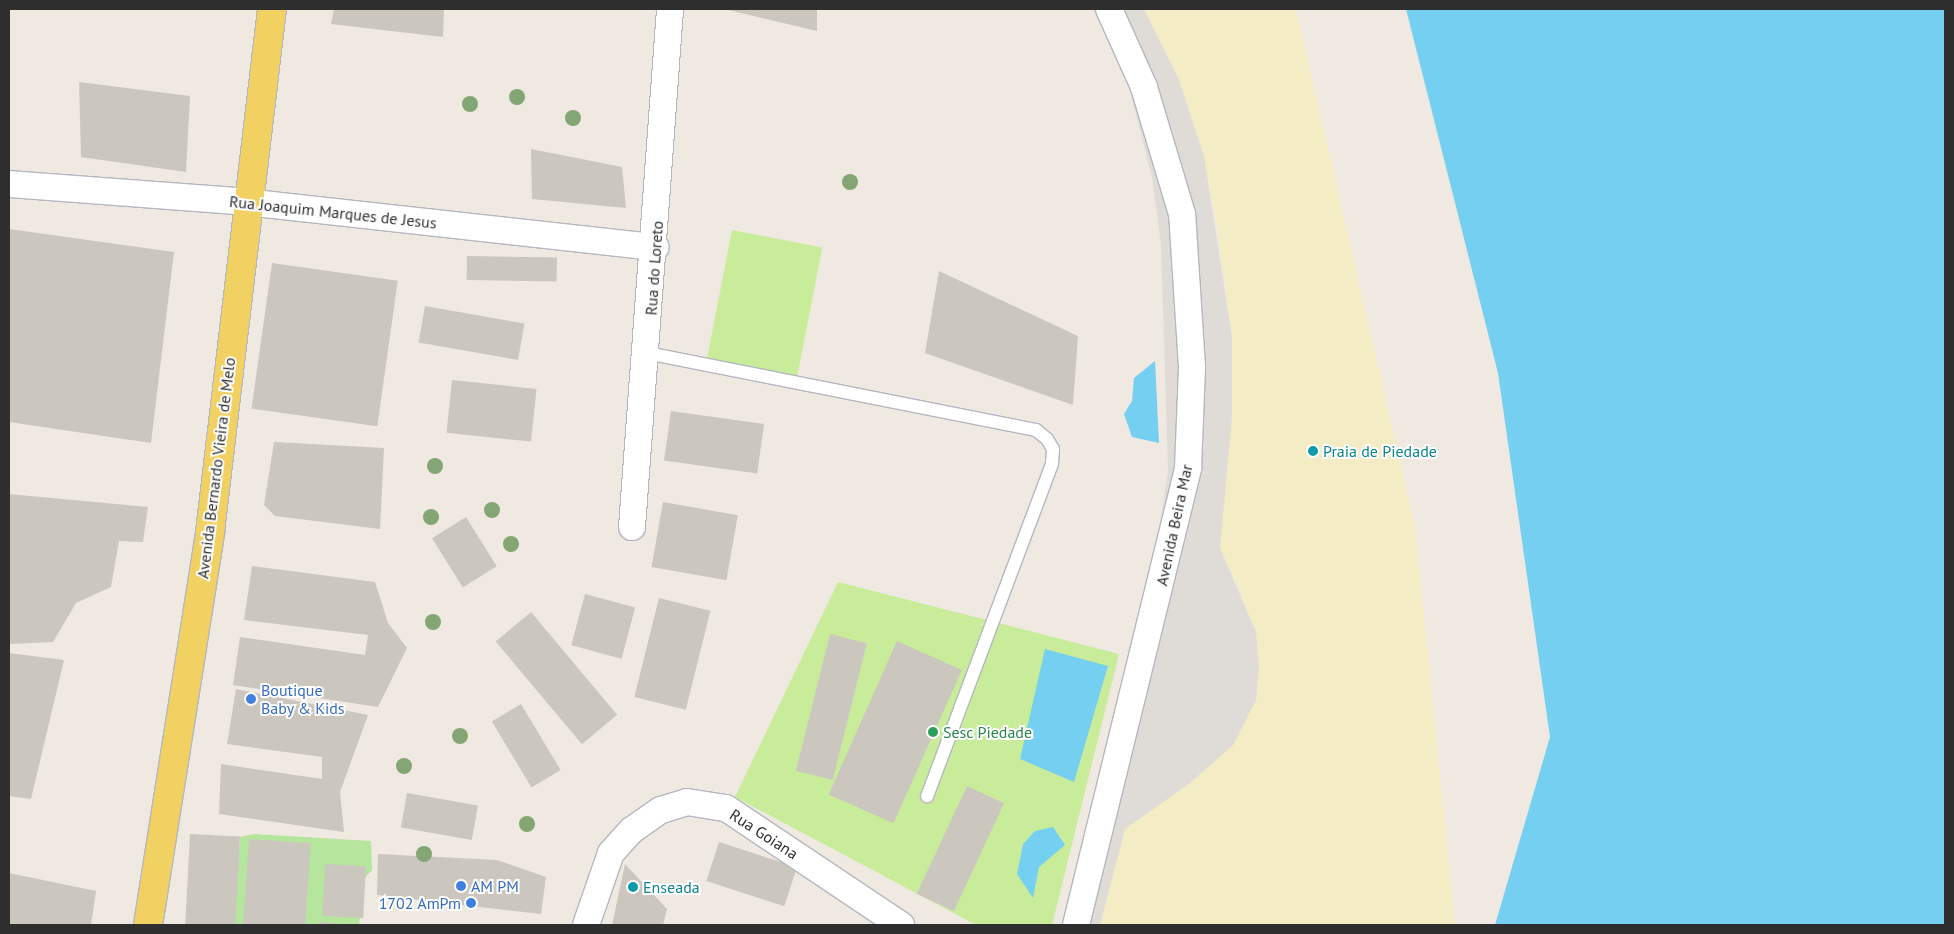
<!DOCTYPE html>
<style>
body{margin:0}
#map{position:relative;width:1954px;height:934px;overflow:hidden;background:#efe9e1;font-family:"PT Sans",sans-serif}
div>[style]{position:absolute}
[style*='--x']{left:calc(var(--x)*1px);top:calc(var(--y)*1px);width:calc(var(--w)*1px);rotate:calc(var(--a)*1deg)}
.green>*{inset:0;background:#b6e59e}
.sand>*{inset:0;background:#f3ecc5}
.pitch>*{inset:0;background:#c9ec9a;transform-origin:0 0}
.plaza>*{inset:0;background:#dfdcd8}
.water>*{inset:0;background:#75cff0}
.building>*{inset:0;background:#cbc7bf;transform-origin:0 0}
.roads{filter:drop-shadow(1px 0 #b4b7c1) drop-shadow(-1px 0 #b4b7c1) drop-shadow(0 1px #b4b7c1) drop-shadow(0 -1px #b4b7c1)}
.service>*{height:12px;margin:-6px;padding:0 6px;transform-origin:6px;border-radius:6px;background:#fff}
.minor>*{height:26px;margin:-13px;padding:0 13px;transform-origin:13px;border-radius:13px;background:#fff}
.primary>*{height:28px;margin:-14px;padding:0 14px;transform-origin:14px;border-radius:14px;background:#f2d163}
.trees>*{width:16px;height:16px;margin:-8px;border-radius:50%;background:#84a574}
.dots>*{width:14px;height:14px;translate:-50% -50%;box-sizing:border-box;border:2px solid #fff;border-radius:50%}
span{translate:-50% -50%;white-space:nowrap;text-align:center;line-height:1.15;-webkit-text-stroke:4px #fff;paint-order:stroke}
.street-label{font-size:16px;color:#2e2e2e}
.culture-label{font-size:16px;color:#0d838f}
.left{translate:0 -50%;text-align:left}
.shop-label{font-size:16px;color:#366cbe}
.right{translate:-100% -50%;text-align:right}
.leisure-label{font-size:16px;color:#27864d}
.frame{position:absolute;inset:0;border:10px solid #2e2e2e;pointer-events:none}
</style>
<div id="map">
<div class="green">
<i style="clip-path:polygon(254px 834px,371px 841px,372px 870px,365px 878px,359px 925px,234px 925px,240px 837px)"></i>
</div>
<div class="sand">
<i style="clip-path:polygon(1144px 9px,1296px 9px,1415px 527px,1455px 925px,1100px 925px,1125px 829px,1190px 783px,1242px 596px,1220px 548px,1232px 417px,1232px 337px,1218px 233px,1204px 156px,1179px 80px)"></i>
</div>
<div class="pitch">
<i style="left:732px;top:230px;width:92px;height:131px;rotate:11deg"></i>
<i style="clip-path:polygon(838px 582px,1119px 654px,1052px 925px,976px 925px,735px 797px)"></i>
</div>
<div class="plaza">
<i style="clip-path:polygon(1093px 9px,1144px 9px,1179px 80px,1204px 156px,1232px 337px,1232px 417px,1220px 548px,1256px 632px,1259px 667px,1256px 700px,1233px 745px,1190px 783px,1125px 829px,1100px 925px,1065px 925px,1156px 548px,1168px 472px,1161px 245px,1152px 177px,1127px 80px)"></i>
</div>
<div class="water">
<i style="clip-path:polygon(1406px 9px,1945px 9px,1945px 925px,1495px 925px,1550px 737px,1498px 373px)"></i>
<i style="clip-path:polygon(1155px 361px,1159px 443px,1132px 437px,1124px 414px,1132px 401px,1134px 378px)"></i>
<i style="clip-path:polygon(1045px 649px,1108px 666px,1074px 782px,1020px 759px)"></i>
<i style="clip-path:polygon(1053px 827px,1065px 845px,1039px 867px,1033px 898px,1017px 874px,1023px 844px,1035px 831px)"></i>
</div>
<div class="building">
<i style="clip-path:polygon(334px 9px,444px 9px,443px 37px,331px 24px)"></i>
<i style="clip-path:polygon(724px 9px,817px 9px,817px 31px)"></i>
<i style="clip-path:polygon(79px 82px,190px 96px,186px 172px,81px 157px)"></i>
<i style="clip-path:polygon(531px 149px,622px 167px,626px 208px,532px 199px)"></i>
<i style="clip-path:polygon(9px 229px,174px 252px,151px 443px,9px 422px)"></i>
<i style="left:467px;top:256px;width:90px;height:24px;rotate:1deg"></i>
<i style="left:272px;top:263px;width:127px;height:147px;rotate:8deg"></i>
<i style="clip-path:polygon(939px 271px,1078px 336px,1073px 405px,925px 353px)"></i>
<i style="left:425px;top:306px;width:101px;height:37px;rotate:10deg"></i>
<i style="left:452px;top:380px;width:85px;height:53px;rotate:6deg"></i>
<i style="left:671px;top:411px;width:94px;height:50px;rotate:8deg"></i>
<i style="clip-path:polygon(274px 442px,384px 448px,380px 529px,275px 516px,264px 505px)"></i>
<i style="clip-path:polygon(9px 494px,148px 507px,143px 542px,119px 541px,111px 587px,76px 603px,53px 642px,9px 644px)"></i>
<i style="left:663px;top:502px;width:76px;height:66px;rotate:10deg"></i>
<i style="left:466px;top:517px;width:58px;height:40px;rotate:58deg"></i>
<i style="clip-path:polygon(252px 566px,375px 582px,388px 623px,407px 648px,378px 707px,233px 685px,240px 637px,365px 655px,368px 635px,244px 620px)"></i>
<i style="left:585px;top:594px;width:52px;height:53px;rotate:15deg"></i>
<i style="left:659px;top:598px;width:53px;height:102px;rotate:14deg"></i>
<i style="left:531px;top:612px;width:134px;height:46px;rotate:50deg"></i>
<i style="left:830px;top:634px;width:38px;height:141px;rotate:14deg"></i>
<i style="left:897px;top:641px;width:71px;height:168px;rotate:24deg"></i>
<i style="clip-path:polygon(9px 653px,64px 660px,31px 799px,9px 796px)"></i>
<i style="clip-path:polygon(236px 689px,368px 715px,340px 792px,344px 832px,219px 814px,221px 764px,322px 779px,322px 757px,227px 744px)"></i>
<i style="left:521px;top:704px;width:77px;height:34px;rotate:59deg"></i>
<i style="left:967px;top:786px;width:41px;height:119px;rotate:25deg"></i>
<i style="left:407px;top:793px;width:72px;height:35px;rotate:10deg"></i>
<i style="left:190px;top:834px;width:50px;height:91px;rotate:3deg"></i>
<i style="left:249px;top:839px;width:62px;height:86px;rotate:4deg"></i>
<i style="left:719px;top:842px;width:82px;height:41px;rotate:18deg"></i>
<i style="clip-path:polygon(378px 854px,497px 860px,546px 877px,541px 914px,377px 895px)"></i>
<i style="left:325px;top:864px;width:41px;height:52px;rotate:3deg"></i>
<i style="clip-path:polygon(625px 864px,667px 909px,663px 925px,612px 925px)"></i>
<i style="clip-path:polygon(9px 873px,96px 891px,91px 925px,9px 925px)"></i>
<i style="clip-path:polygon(319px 922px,344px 924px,344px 925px,319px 925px)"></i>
</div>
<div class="roads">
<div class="service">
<i style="--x:647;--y:353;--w:397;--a:11.2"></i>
<i style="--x:1036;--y:430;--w:14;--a:39"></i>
<i style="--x:1047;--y:439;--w:12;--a:59"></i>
<i style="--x:1053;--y:449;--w:15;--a:94"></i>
<i style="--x:1052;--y:464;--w:355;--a:110.6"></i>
</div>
<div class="minor">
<i style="--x:9;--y:184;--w:238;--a:4.3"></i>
<i style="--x:246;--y:202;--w:412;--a:6.3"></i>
<i style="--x:632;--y:527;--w:519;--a:-85.8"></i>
<i style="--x:586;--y:925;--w:76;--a:-70.9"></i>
<i style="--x:611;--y:853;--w:31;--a:-48"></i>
<i style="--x:632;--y:830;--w:35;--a:-35"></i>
<i style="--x:661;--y:810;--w:27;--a:-17"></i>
<i style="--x:687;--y:802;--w:39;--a:9"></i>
<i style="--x:726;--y:808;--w:211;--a:33.8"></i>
<i style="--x:1076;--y:925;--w:471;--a:-76.2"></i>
<i style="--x:1188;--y:468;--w:101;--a:-87.7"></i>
<i style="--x:1192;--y:367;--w:153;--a:-93.7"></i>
<i style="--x:1182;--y:214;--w:133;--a:-106.7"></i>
<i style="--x:1144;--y:87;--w:85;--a:-114.2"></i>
</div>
<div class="primary">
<i style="--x:148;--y:925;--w:398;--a:-81"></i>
<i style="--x:210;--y:532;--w:527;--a:-83.24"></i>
</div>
</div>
<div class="trees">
<i style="left:517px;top:97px"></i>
<i style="left:470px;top:104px"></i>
<i style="left:573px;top:118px"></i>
<i style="left:850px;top:182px"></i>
<i style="left:435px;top:466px"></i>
<i style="left:492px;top:510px"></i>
<i style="left:431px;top:517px"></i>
<i style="left:511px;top:544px"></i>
<i style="left:433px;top:622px"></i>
<i style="left:460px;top:736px"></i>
<i style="left:404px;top:766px"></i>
<i style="left:527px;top:824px"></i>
<i style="left:424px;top:854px"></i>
</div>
<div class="dots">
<i style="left:1313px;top:451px;background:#0f9aa8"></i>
<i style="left:251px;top:699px;background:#3f7fe0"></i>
<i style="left:933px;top:732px;background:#2e9e5b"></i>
<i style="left:461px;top:886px;background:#3f7fe0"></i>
<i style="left:633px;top:887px;background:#0f9aa8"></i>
<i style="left:471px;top:903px;background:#3f7fe0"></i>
</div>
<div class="street-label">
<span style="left:333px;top:212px;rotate:6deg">Rua Joaquim Marques de Jesus</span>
<span style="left:654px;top:268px;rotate:-86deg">Rua do Loreto</span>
<span style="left:216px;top:468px;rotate:-83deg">Avenida Bernardo Vieira de Melo</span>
<span style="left:1174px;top:525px;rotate:-78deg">Avenida Beira Mar</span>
<span style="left:764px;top:834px;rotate:33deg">Rua Goiana</span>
</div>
<div class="culture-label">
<span class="left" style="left:1323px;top:451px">Praia de Piedade</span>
<span class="left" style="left:643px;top:887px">Enseada</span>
</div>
<div class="shop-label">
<span class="left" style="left:261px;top:699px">Boutique<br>Baby &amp; Kids</span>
<span class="left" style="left:471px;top:886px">AM PM</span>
<span class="right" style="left:461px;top:903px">1702 AmPm</span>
</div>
<div class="leisure-label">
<span class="left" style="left:943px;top:732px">Sesc Piedade</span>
</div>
<div class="frame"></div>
</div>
